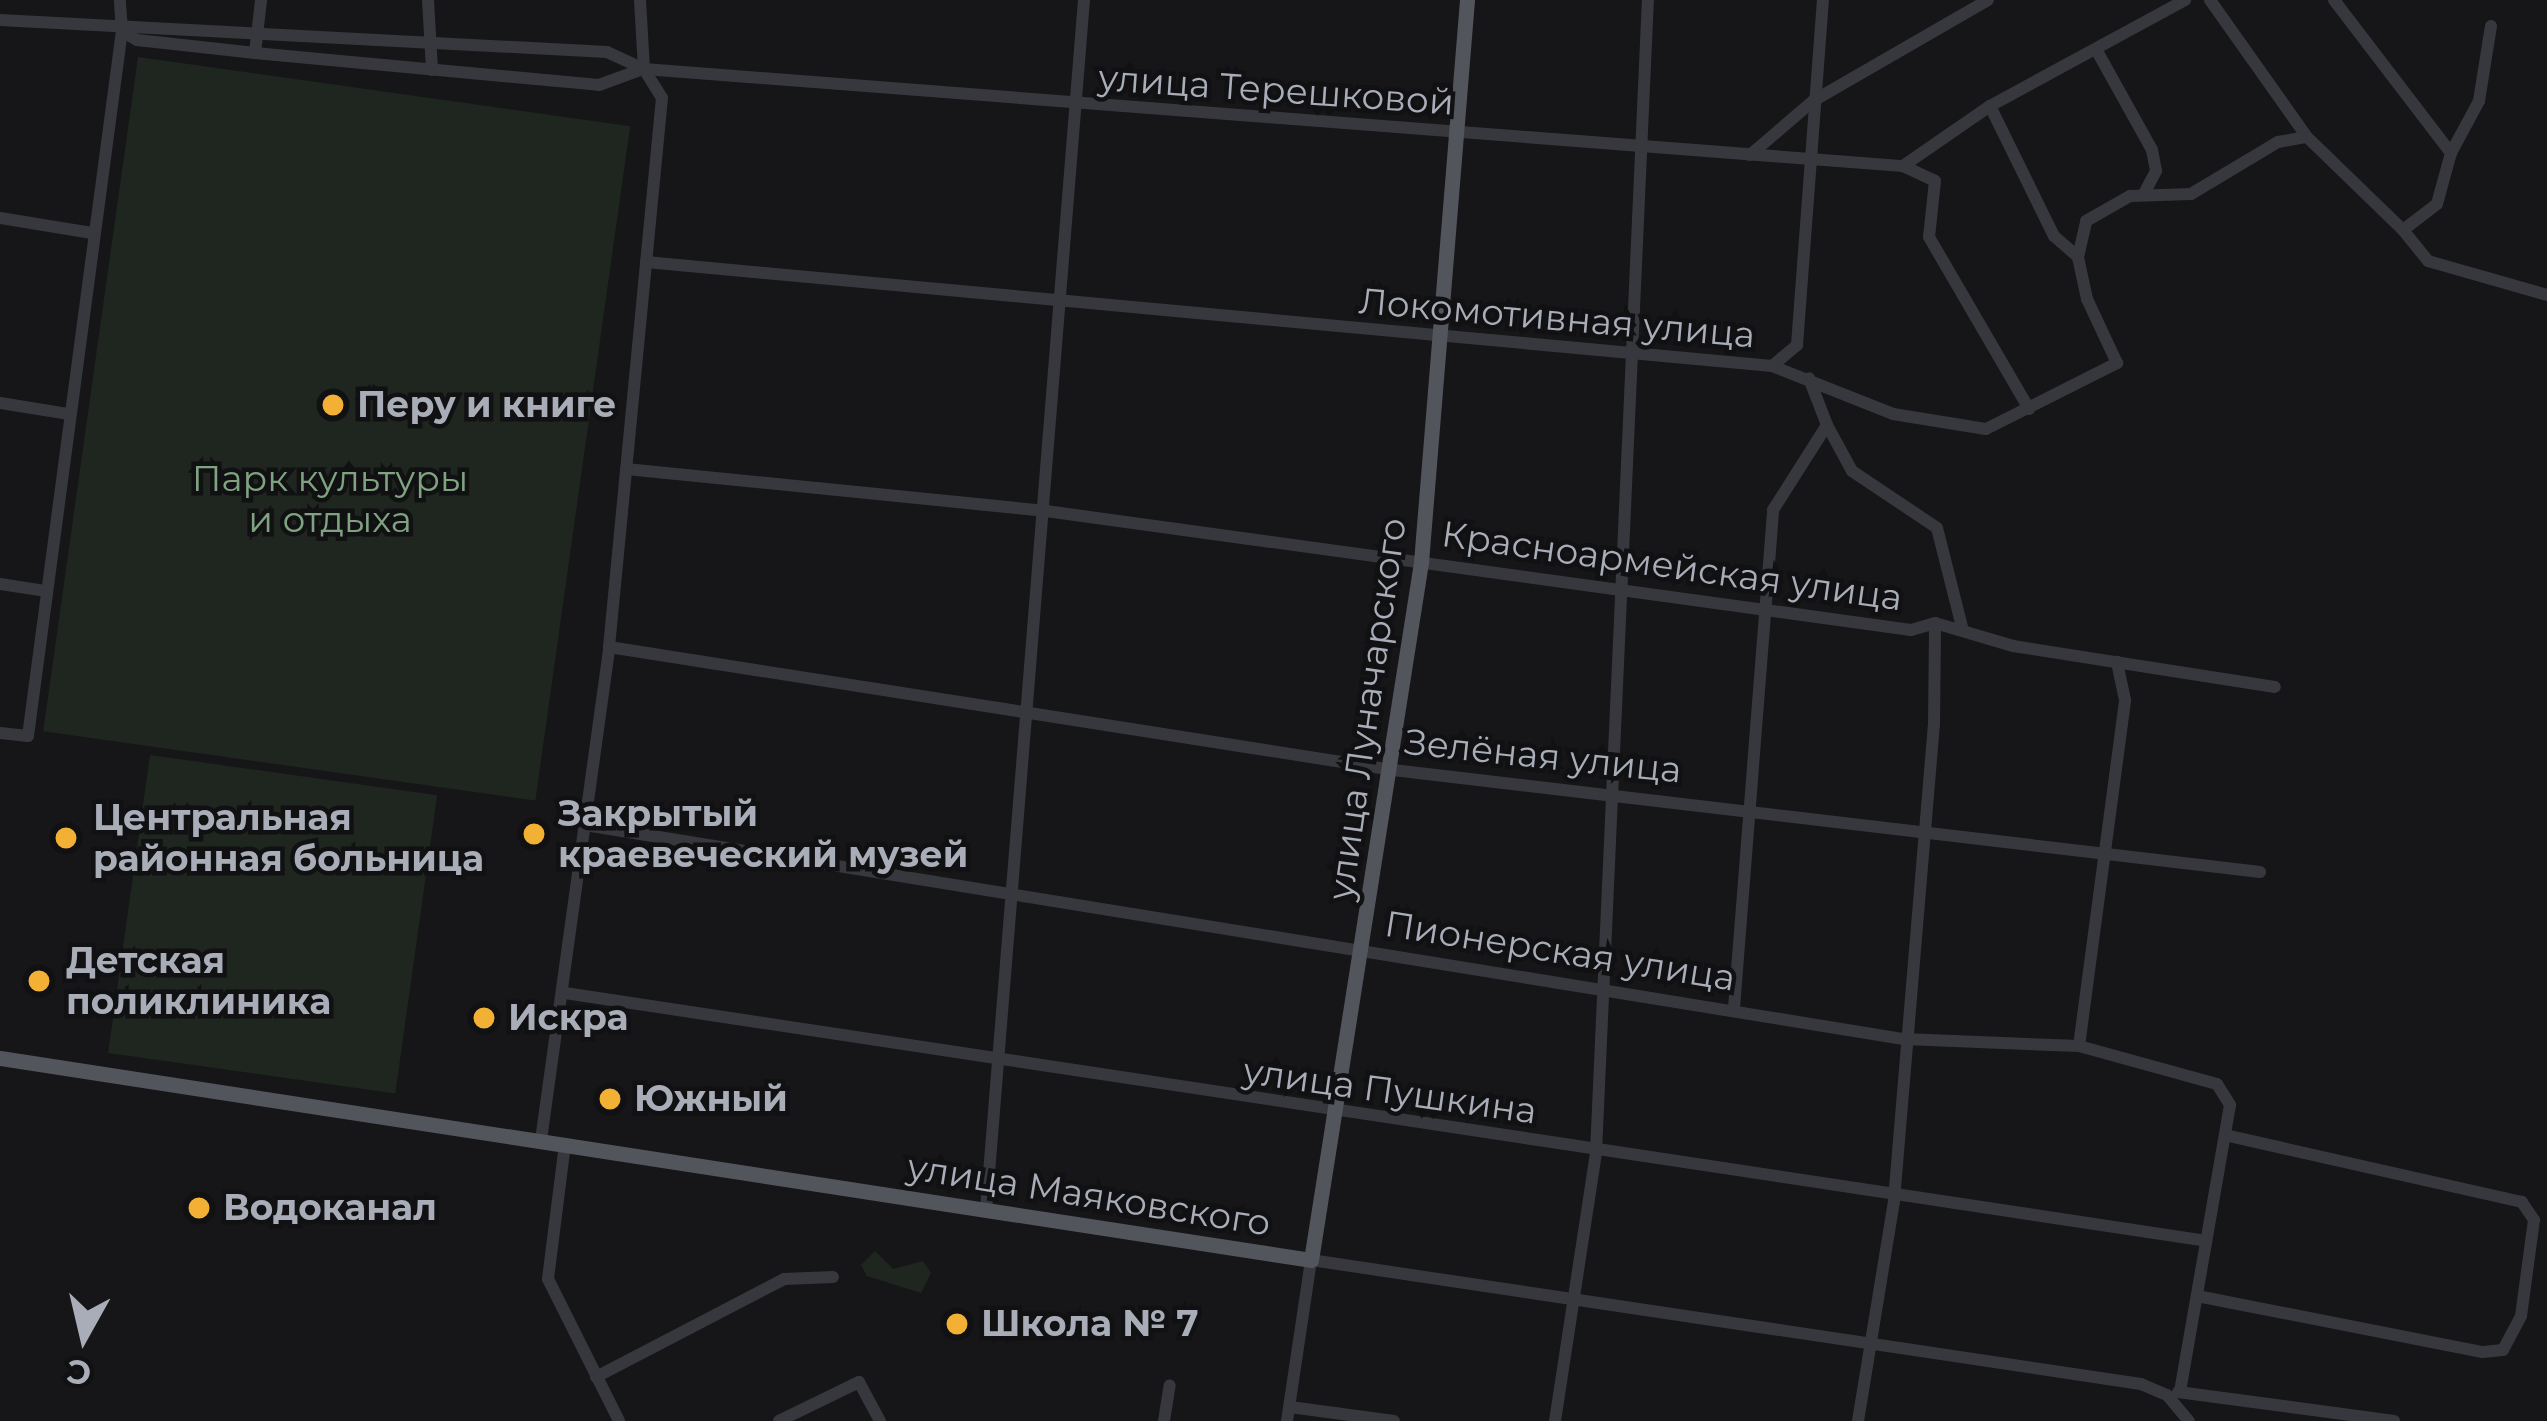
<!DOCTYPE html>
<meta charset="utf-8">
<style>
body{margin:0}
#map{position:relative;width:2547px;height:1421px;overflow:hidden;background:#161618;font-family:Montserrat,sans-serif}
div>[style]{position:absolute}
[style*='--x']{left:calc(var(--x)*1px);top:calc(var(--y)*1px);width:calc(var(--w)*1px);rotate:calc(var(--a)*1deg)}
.green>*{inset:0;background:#1e261f;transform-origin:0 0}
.minor>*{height:12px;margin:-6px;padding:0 6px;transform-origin:6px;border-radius:6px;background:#37383d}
.major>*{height:15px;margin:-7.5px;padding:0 7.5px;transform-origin:7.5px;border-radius:7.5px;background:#53555c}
.dots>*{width:33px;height:33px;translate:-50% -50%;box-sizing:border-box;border:6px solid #111113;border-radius:50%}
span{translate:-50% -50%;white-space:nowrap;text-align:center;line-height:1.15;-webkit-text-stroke:9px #111113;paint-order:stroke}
.street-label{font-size:36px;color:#a8adb8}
.poi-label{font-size:36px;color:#a8adb8;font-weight:700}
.left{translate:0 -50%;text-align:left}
.park-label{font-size:36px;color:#7fa381}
.north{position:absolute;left:24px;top:1277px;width:120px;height:120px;-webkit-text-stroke:9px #111113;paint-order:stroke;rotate:188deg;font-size:33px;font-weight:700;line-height:48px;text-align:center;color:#a8adb8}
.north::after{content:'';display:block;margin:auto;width:42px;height:54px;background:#a8adb8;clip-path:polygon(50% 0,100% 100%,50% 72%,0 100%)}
</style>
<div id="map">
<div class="green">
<i style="left:138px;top:57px;width:497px;height:681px;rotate:8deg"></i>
<i style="left:150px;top:755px;width:290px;height:301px;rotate:8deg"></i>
<i style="clip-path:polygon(875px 1251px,893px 1269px,923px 1261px,931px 1273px,921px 1293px,867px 1276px,861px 1265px)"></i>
</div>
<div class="minor">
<i style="--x:428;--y:0;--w:70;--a:86.7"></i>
<i style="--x:2210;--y:0;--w:168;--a:54.7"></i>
<i style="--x:2307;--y:137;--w:134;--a:44.1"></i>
<i style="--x:2334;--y:0;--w:193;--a:52.6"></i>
<i style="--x:0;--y:20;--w:608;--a:3.02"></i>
<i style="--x:607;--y:52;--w:41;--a:24.7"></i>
<i style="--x:644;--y:69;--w:1263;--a:4.41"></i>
<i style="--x:1903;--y:166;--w:35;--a:25"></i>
<i style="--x:1935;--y:181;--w:56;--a:96.1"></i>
<i style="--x:1929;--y:237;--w:199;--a:59.8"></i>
<i style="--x:2491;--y:26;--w:76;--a:99.1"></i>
<i style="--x:2479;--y:101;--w:59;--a:118.3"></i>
<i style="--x:2451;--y:153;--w:53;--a:105.4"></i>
<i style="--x:2437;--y:204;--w:43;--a:142.6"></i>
<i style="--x:2403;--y:230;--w:40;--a:51"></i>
<i style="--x:2428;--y:261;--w:124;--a:15.9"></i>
<i style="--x:122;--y:31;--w:17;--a:31"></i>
<i style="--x:137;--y:40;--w:119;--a:6.3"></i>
<i style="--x:255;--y:53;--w:345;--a:5.3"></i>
<i style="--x:599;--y:85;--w:47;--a:-20"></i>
<i style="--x:2097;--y:51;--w:113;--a:60.9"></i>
<i style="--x:2152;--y:150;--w:21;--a:79"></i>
<i style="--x:2156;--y:171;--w:27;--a:118"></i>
<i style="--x:255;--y:53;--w:53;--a:-83.5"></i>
<i style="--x:1990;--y:106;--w:222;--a:-28.5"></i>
<i style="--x:1750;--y:155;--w:83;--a:-40.6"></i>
<i style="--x:1813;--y:101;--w:202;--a:-30"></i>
<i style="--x:1903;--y:166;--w:106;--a:-34.6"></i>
<i style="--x:1990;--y:106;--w:145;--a:63.8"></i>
<i style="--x:2054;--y:236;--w:32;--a:41"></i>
<i style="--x:0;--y:218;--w:93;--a:9.3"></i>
<i style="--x:646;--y:262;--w:1131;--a:5.28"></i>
<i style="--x:1772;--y:366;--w:130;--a:21.6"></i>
<i style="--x:1893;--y:414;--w:94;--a:9.2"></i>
<i style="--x:1986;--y:429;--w:147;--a:-26.7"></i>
<i style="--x:2117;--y:363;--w:71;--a:-115.1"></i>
<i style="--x:2087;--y:299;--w:43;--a:-102.1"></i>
<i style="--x:2078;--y:257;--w:37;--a:-77"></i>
<i style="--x:2086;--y:221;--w:51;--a:-29.6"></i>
<i style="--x:2130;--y:196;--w:61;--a:-1.9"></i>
<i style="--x:2191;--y:194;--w:101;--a:-30.9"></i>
<i style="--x:2278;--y:142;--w:29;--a:-10"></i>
<i style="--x:1772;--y:366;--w:33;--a:-40"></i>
<i style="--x:1797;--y:345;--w:346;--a:-85.7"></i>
<i style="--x:0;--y:403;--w:70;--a:9.1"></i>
<i style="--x:1827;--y:425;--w:52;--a:61.5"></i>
<i style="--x:1852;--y:471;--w:102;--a:33.8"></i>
<i style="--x:1937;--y:528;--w:106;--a:75.8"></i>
<i style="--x:626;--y:469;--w:422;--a:5.7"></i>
<i style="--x:1046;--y:511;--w:873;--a:7.83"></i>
<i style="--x:1911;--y:630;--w:25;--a:-16"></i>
<i style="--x:1935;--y:623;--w:81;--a:16.4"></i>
<i style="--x:2013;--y:646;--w:265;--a:8.9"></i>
<i style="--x:0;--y:584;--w:47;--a:8.7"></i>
<i style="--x:609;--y:647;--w:794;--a:8.92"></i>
<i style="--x:1393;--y:770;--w:873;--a:6.71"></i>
<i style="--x:0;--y:733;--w:28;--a:6"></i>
<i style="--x:28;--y:736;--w:711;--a:-82.41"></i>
<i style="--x:122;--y:31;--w:31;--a:-94"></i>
<i style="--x:585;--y:825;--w:1336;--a:9.22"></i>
<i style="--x:1904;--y:1039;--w:175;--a:2.3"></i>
<i style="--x:2079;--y:1046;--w:143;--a:15.4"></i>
<i style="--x:2217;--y:1084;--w:25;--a:58"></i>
<i style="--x:2230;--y:1105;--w:286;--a:99.9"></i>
<i style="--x:565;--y:993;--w:1660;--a:8.59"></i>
<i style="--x:1734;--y:1008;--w:500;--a:-85.5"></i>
<i style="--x:1773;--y:510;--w:101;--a:-57.6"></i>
<i style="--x:1827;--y:425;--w:50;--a:-111"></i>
<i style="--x:2079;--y:1046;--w:349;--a:-82.4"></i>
<i style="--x:2125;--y:700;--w:39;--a:-102"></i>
<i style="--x:541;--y:1140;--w:498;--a:-82.1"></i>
<i style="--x:609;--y:647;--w:552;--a:-84.49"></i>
<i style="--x:662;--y:98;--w:34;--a:-122"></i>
<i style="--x:644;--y:69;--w:69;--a:-93.3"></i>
<i style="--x:565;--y:1144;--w:136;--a:97.2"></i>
<i style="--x:548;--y:1279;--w:159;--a:63.4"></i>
<i style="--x:986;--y:1210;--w:1214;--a:-85.37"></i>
<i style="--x:2197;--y:1296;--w:291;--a:11.1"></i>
<i style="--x:2483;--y:1352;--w:20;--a:-6"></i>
<i style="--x:2503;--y:1350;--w:38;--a:-62"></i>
<i style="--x:2521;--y:1316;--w:97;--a:-82.3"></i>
<i style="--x:2534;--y:1220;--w:22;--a:-124"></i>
<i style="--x:2522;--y:1202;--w:304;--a:-167.3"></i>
<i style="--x:596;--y:1377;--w:212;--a:-27.5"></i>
<i style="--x:784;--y:1279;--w:49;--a:-2.3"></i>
<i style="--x:2178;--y:1392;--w:218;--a:7.6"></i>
<i style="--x:1290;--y:1407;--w:105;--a:7.7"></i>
<i style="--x:779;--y:1421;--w:89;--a:-26"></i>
<i style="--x:859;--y:1382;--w:44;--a:61.7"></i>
<i style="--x:1164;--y:1421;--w:36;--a:-81"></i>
<i style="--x:1287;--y:1421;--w:163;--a:-81.5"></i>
<i style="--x:1311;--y:1260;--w:839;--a:8.5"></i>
<i style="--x:2141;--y:1384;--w:28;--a:23"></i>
<i style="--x:2167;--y:1395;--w:34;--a:50"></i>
<i style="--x:1555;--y:1421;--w:272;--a:-81.3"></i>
<i style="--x:1596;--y:1152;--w:1153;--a:-87.42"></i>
<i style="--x:1858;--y:1421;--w:224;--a:-80.7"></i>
<i style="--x:1894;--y:1200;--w:477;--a:-85.2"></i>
<i style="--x:1934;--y:725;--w:102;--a:-89.4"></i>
</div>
<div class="major">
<i style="--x:0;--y:1058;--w:1326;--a:8.76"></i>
<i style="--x:1311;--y:1260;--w:707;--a:-81.04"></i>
<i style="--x:1421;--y:562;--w:564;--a:-85.32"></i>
</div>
<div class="dots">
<i style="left:333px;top:405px;background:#f2b134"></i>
<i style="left:534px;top:834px;background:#f2b134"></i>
<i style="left:66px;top:838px;background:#f2b134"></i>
<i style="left:39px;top:981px;background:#f2b134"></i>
<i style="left:484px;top:1018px;background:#f2b134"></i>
<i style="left:610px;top:1099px;background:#f2b134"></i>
<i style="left:199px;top:1208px;background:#f2b134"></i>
<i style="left:957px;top:1324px;background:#f2b134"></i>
</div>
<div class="street-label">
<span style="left:1276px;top:90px;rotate:4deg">улица Терешковой</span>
<span style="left:1557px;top:318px;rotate:5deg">Локомотивная улица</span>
<span style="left:1672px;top:566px;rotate:8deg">Красноармейская улица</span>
<span style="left:1367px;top:709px;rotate:-82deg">улица Луначарского</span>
<span style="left:1543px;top:756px;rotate:6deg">Зелёная улица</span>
<span style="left:1560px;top:951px;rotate:9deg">Пионерская улица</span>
<span style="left:1390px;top:1091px;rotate:8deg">улица Пушкина</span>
<span style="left:1089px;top:1195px;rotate:9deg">улица Маяковского</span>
</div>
<div class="poi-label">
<span class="left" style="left:357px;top:405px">Перу и книге</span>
<span class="left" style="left:558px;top:834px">Закрытый<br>краевеческий музей</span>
<span class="left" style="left:93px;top:838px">Центральная<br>районная больница</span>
<span class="left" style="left:66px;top:981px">Детская<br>поликлиника</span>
<span class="left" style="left:508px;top:1018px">Искра</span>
<span class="left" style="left:634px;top:1099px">Южный</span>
<span class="left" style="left:223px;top:1208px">Водоканал</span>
<span class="left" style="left:981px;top:1324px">Школа № 7</span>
</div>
<div class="park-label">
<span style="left:330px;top:499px">Парк культуры<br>и отдыха</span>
</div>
<div class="north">С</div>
</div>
